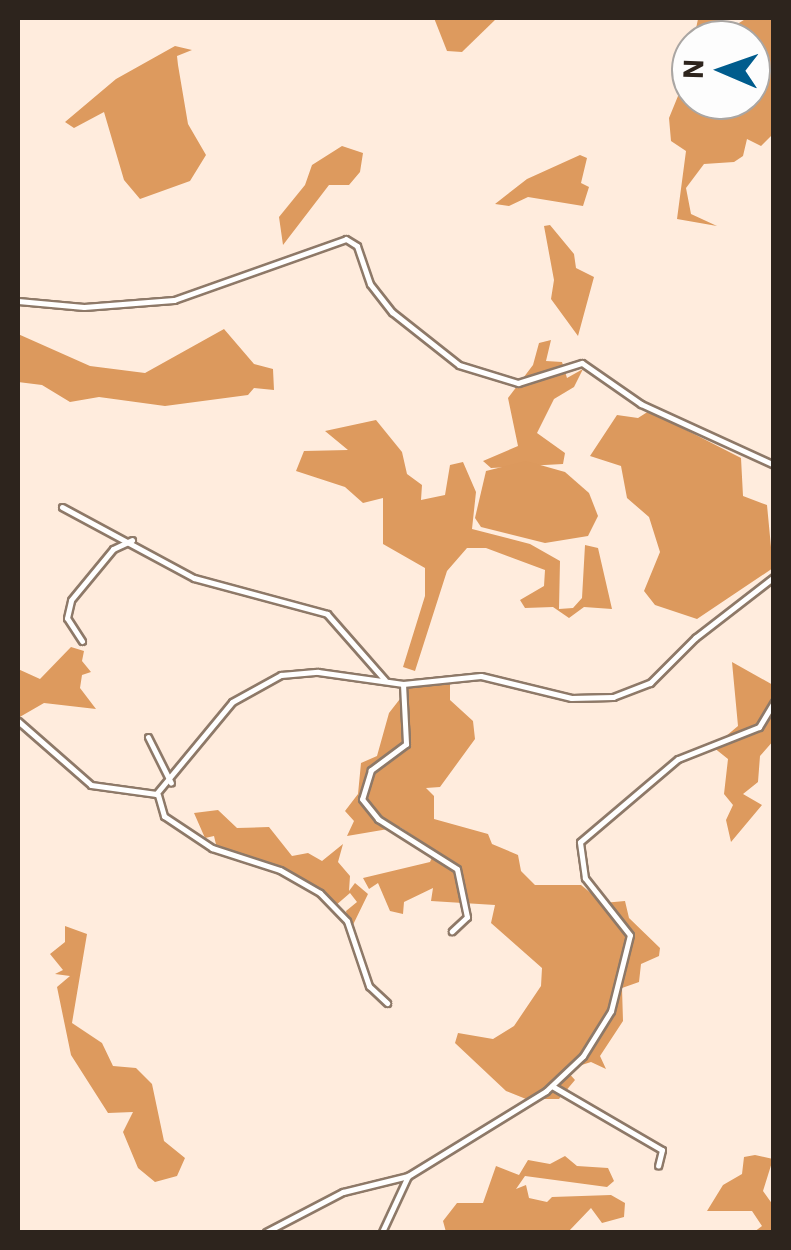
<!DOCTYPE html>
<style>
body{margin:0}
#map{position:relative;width:791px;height:1250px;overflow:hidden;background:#ffecdd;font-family:"IBM Plex Sans",sans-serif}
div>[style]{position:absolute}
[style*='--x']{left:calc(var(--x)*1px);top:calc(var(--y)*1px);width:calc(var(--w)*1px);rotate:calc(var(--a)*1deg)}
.forest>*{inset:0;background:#dd9a5e}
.water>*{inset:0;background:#dc995d}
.roads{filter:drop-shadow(2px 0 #8e7968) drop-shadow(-2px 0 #8e7968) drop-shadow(0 2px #8e7968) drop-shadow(0 -2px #8e7968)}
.street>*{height:5px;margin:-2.5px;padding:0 2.5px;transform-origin:2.5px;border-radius:2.5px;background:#fff}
span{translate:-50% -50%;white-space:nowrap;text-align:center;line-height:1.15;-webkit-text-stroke:10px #fdfdfd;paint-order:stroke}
.frame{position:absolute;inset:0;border:20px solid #2d241d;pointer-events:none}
.north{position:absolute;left:671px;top:20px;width:100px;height:100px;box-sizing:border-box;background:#fdfdfd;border:2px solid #aaa6a3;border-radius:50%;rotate:272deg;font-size:28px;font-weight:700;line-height:40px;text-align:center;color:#2d241d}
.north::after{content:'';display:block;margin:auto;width:35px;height:45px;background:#005c8d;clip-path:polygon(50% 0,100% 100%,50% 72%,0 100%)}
</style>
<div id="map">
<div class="forest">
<i style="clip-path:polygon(434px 18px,497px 18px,462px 52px,447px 51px)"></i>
<i style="clip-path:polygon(718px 18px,731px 28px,747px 18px,773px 18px,774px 133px,761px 146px,747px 139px,743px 156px,734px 162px,704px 164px,686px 188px,691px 214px,717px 226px,677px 219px,686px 151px,671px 141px,669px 118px,678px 96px,751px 100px,751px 40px,694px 38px,698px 19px)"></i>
<i style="clip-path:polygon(175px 46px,192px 50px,177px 56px,178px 65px,188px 124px,206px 155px,190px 181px,140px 199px,124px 180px,104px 112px,74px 128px,65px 122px,116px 79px)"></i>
<i style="clip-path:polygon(342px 146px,363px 153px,360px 172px,349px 185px,329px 185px,283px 245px,279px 217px,305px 185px,312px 165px)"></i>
<i style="clip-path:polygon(580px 155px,587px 158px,581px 183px,589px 187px,583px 206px,528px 197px,509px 206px,495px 204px,527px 179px)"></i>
<i style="clip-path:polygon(550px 225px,574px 254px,576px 268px,594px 277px,578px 336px,551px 299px,554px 280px,544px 226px)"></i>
<i style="clip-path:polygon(551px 340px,546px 361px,562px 362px,567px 378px,583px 369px,574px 387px,554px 399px,537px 433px,565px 453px,563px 464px,491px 468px,483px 461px,518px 446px,508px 398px,533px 365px,539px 343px)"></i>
<i style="clip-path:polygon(376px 420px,402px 452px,407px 474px,422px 485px,421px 500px,445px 495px,450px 465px,463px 462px,476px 492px,472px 529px,530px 544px,560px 561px,559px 609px,573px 608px,582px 598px,585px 545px,598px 548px,612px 609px,584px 607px,569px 618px,553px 607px,525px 608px,520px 600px,544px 586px,545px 570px,486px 548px,467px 548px,447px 571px,415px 671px,403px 667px,425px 596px,425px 568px,383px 544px,383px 498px,363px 503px,345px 487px,296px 471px,304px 451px,348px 450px,325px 431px)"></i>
<i style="clip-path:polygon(71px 647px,84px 651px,82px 661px,91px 672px,82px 675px,80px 688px,96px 709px,44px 703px,18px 718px,18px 669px,40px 679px)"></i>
<i style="clip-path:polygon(732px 662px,773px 685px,774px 740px,760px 756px,758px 782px,743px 794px,762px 805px,731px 842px,726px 820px,733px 805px,724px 794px,728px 759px,713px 747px,738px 726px)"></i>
<i style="clip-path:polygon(450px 682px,450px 700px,473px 721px,475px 739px,440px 787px,426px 788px,434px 796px,434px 819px,488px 834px,492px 844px,518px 855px,521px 871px,535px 885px,581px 885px,603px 903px,625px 901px,629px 918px,660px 948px,659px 956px,641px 964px,639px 982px,622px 988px,623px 1021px,600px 1056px,606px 1069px,591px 1062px,566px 1070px,575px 1080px,559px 1099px,541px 1099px,544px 1090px,531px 1101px,506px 1091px,455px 1043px,458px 1033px,493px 1039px,514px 1026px,541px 986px,542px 968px,491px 923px,495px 905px,431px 901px,433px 888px,404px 902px,403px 914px,390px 911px,378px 883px,369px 889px,363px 878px,430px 862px,435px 851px,400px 827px,347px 836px,354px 821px,345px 811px,358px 794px,361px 763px,377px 756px,389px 713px,410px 686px)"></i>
<i style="clip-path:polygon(218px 810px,237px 828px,269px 827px,292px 856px,308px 853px,322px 861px,343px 844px,338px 862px,350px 876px,349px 891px,355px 883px,368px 894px,350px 931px,346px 911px,357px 902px,350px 893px,335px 906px,298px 877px,218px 853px,214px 836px,205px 838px,194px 813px)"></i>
<i style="clip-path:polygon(65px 926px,87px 934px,72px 1023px,102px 1043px,113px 1066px,136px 1068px,152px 1084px,164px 1141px,185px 1158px,177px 1176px,155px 1182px,138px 1168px,123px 1132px,133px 1112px,108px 1113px,71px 1055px,57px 987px,70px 976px,55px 974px,63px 970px,50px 954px,65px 942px)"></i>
<i style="clip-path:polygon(755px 1155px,773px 1159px,763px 1191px,773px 1205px,773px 1232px,754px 1232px,762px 1226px,752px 1211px,707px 1211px,723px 1185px,742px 1174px,744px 1157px)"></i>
<i style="clip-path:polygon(565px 1156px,577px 1166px,608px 1168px,614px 1181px,607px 1187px,525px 1176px,516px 1189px,526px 1185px,529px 1198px,547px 1202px,552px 1197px,611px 1195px,625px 1203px,624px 1217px,602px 1223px,591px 1208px,569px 1231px,446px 1232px,443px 1221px,457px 1203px,483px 1203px,496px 1166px,519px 1175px,528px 1160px,550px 1164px)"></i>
</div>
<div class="water">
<i style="clip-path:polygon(224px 329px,254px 364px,273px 369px,274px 390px,254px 388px,248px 395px,165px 406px,99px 397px,70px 402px,42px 385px,18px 382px,18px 334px,90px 366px,145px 373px)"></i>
<i style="clip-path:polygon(649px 411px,741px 458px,743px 496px,767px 505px,773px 568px,697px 619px,655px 605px,644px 591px,660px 552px,649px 517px,627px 498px,621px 466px,590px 456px,617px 415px,638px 418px)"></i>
<i style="clip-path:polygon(526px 461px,565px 472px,589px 493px,598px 516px,588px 536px,545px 543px,481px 527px,475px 518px,486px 471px)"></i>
</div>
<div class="roads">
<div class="street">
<i style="--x:18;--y:301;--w:66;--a:5.2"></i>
<i style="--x:84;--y:307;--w:90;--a:-4.4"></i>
<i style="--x:174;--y:300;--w:182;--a:-19.5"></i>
<i style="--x:346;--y:239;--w:13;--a:32"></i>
<i style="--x:357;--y:246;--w:40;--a:71.1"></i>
<i style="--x:370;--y:284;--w:36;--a:52"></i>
<i style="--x:392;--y:312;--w:85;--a:38.3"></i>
<i style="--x:459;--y:365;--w:62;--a:17"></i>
<i style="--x:518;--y:383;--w:67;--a:-17.4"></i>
<i style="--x:582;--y:363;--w:72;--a:34.8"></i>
<i style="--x:641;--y:404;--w:146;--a:24.6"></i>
<i style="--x:62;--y:507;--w:150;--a:28.3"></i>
<i style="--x:194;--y:578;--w:138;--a:15.1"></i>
<i style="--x:327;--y:614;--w:88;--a:48.7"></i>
<i style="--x:82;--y:641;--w:27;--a:-123"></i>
<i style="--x:67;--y:618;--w:18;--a:-77"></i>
<i style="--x:71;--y:600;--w:66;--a:-50.5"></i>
<i style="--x:113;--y:549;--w:21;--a:-25"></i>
<i style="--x:403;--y:684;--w:60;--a:87.1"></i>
<i style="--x:406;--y:744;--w:44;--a:143.4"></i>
<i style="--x:371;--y:770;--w:30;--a:107"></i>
<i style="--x:362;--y:799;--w:26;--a:51"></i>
<i style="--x:378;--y:819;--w:93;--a:32.3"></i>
<i style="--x:457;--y:869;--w:49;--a:78.2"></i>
<i style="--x:467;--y:917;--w:21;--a:137"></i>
<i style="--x:18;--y:721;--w:97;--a:41.2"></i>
<i style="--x:91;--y:785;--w:66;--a:7.9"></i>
<i style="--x:156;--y:794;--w:119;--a:-50.4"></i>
<i style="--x:232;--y:702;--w:56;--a:-28.9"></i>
<i style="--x:281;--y:675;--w:37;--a:-5"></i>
<i style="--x:318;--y:672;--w:86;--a:8"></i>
<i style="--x:403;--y:684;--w:78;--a:-5.9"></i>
<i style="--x:481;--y:676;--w:93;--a:13.7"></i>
<i style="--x:571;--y:698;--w:42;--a:-1.4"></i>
<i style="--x:613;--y:697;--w:40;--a:-21"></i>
<i style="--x:650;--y:683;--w:64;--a:-45"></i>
<i style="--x:695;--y:638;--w:100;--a:-37.7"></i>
<i style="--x:148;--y:737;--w:51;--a:63.4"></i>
<i style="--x:158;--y:795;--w:22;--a:74"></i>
<i style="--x:164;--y:816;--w:58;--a:33.7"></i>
<i style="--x:212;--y:848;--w:71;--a:17.9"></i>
<i style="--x:280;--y:870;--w:46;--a:29.9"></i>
<i style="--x:320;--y:893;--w:39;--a:46"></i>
<i style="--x:347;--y:921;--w:69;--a:71.3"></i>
<i style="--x:369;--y:986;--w:25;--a:43"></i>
<i style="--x:552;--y:1086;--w:127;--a:30.2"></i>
<i style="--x:662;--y:1150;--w:16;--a:104"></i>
<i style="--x:266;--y:1232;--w:87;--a:-27.5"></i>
<i style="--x:343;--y:1192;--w:67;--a:-13.8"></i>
<i style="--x:408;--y:1176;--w:162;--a:-31.6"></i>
<i style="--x:546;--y:1091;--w:51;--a:-43.4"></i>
<i style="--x:583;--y:1056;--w:53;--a:-58.1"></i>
<i style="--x:611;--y:1011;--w:78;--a:-76"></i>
<i style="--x:630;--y:935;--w:73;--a:-128.3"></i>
<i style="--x:585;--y:878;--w:36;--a:-98"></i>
<i style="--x:580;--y:842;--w:128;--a:-40.3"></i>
<i style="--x:678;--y:759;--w:87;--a:-21.6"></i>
<i style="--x:759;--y:727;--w:29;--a:-59"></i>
<i style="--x:382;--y:1232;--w:62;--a:-65.1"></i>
</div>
</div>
<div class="frame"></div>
<div class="north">N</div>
</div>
